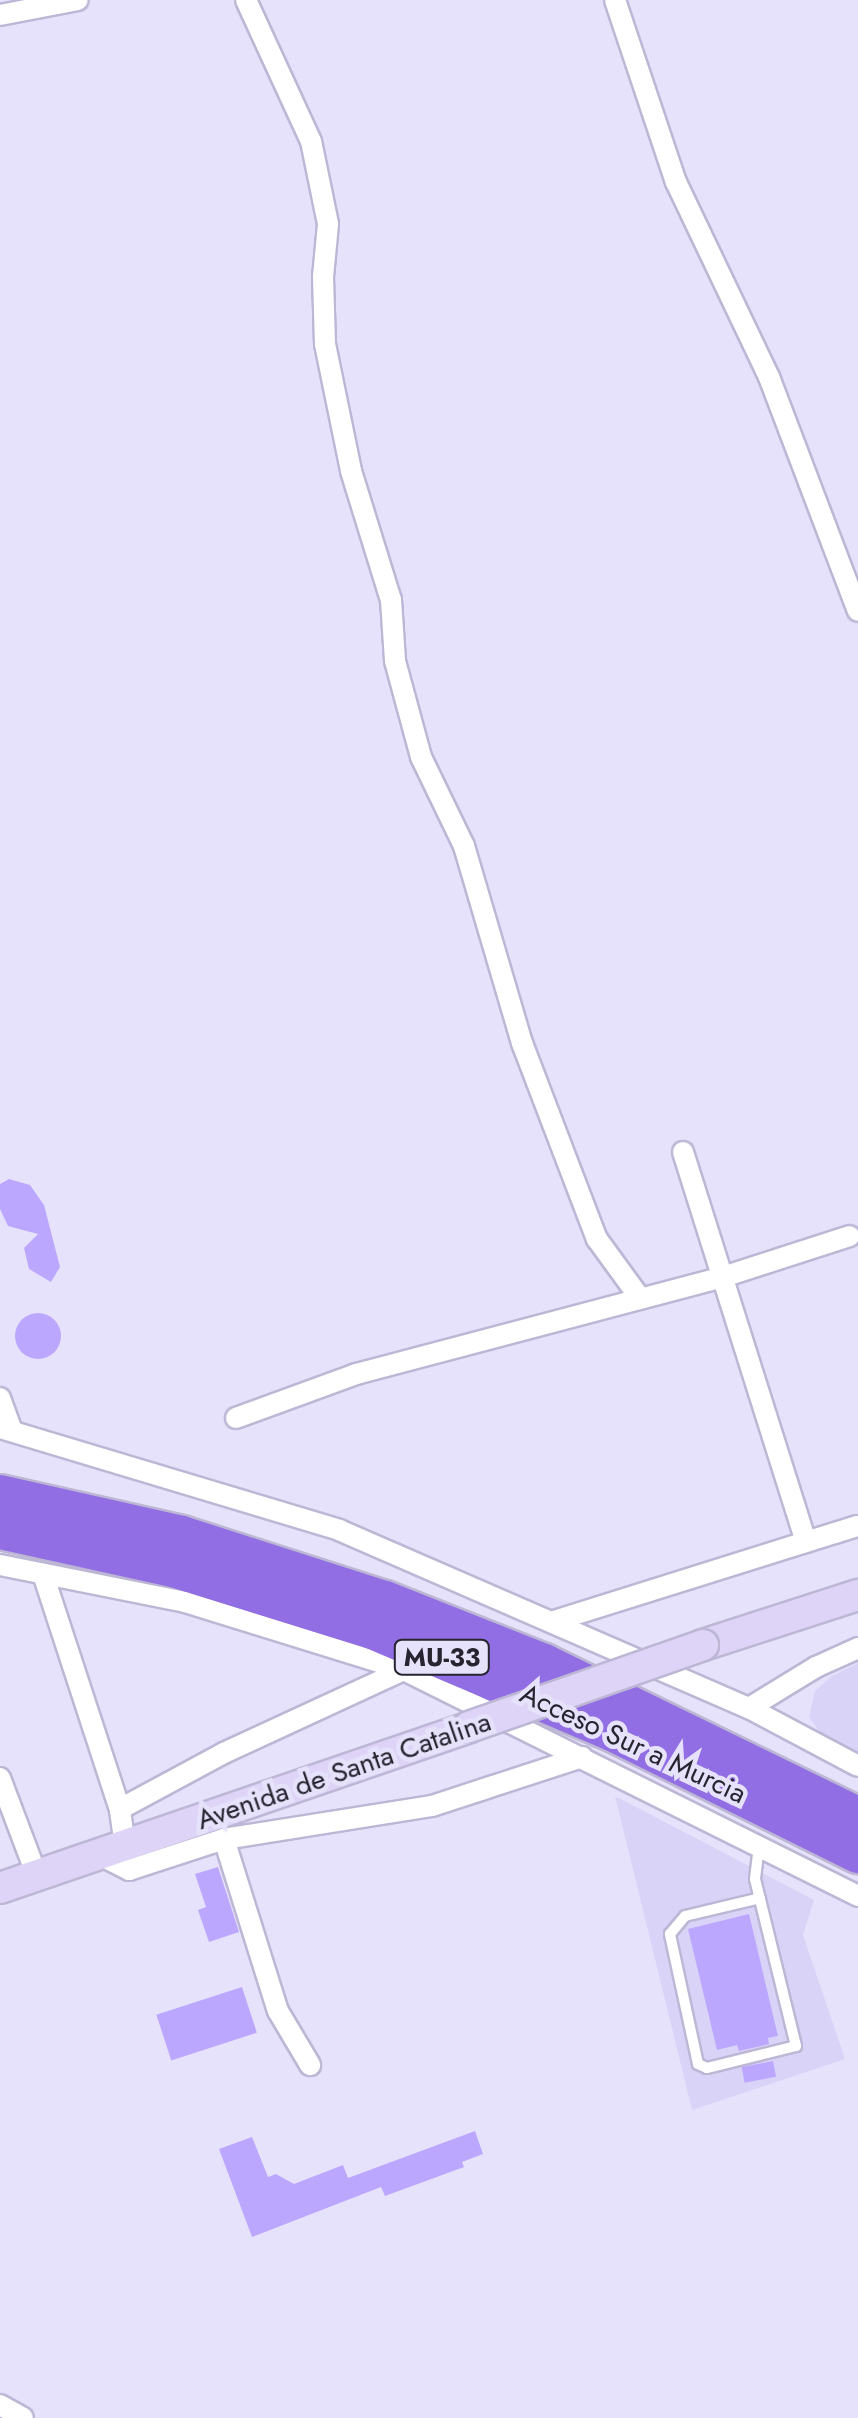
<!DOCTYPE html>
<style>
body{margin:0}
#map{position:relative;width:858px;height:2418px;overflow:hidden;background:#e7e2fb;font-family:Jost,sans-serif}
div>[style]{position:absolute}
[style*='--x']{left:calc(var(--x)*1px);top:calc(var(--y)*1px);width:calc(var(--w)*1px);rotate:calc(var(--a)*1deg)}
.built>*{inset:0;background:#dad3f8}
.building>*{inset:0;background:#bca7fe;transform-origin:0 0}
.round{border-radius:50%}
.roads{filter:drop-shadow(2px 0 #bdb7d5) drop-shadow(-2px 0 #bdb7d5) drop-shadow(0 2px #bdb7d5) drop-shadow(0 -2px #bdb7d5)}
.service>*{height:10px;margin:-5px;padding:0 5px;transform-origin:5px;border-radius:5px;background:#fff}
.minor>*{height:20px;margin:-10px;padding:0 10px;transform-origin:10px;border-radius:10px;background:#fff}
.secondary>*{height:30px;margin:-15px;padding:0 15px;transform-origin:15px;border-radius:15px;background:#ded4f7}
.motorway>*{height:38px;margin:-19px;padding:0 19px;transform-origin:19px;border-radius:19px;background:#916ee3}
.bridges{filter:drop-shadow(2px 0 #bdb7d5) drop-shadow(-2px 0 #bdb7d5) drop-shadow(0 2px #bdb7d5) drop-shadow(0 -2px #bdb7d5)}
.secondary-bridge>*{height:30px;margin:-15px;padding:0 15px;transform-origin:15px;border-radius:15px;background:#ded4f7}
span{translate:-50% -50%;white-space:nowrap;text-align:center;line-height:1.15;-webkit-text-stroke:9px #e7e2fb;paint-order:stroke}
.shield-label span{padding:2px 8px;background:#e7e2fb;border:2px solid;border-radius:8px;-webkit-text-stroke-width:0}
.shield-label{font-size:25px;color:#272430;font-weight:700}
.street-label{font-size:28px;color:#272430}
</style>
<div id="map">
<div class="built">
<i style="clip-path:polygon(858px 1663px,858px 1756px,823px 1737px,809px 1717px,815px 1691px,832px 1676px)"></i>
<i style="clip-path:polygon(615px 1796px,814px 1900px,803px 1935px,845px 2059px,692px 2110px)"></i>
</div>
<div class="building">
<i style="clip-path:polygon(9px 1179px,30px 1185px,44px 1205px,60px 1267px,51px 1282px,29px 1269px,24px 1248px,38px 1234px,8px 1226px,0 1209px,0 1184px)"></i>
<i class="round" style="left:15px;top:1313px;width:46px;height:46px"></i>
<i style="clip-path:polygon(218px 1867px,239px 1932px,209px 1942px,198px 1910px,206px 1907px,195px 1874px)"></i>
<i style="clip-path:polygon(749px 1914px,778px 2036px,768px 2038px,769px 2044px,739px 2051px,737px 2045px,717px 2050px,688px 1929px)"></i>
<i style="left:242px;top:1987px;width:48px;height:90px;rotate:72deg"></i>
<i style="left:773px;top:2061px;width:16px;height:32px;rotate:79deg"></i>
<i style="clip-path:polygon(475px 2131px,483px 2154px,462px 2162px,464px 2167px,385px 2196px,381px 2187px,252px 2237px,219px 2149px,252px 2137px,268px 2177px,276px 2174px,294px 2184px,343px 2165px,348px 2178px)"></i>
</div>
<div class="roads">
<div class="service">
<i style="--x:759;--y:1846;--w:33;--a:97"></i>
<i style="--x:755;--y:1879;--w:172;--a:76.2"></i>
<i style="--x:796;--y:2046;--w:92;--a:166.1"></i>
<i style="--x:707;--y:2068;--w:10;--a:-156"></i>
<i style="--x:698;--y:2064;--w:133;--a:-102.2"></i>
<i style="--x:670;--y:1934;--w:23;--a:-50"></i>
<i style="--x:685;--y:1916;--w:77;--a:-13.5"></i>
</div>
<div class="minor">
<i style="--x:246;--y:0;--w:155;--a:65.3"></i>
<i style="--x:311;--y:141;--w:85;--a:78.4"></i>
<i style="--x:328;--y:224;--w:53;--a:95.4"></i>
<i style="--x:323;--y:277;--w:67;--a:88.3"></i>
<i style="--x:325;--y:344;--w:130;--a:78.4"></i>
<i style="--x:351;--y:471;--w:135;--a:72.8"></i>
<i style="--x:391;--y:600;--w:61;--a:86.2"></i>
<i style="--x:395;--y:661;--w:99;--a:74.8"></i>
<i style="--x:421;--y:757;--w:99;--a:64.2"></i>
<i style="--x:464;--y:846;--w:205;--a:73.6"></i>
<i style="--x:522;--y:1043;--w:210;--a:69.1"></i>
<i style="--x:597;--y:1239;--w:73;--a:53.9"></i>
<i style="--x:615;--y:0;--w:192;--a:71.5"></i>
<i style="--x:676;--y:182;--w:216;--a:64.5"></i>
<i style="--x:769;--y:377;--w:250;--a:69.2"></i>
<i style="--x:0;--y:15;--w:79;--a:-10.9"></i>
<i style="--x:683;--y:1152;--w:409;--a:72.5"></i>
<i style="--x:0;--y:1398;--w:33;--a:70"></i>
<i style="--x:236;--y:1418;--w:128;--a:-20.1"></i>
<i style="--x:356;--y:1374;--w:380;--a:-14.8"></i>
<i style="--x:723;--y:1277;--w:133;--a:-17.9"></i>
<i style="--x:0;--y:1428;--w:354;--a:16.7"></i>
<i style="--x:339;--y:1530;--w:447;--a:23.5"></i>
<i style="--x:749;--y:1708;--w:123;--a:28"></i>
<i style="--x:0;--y:1565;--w:189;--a:11.3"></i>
<i style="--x:185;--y:1602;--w:229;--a:17.2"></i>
<i style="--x:404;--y:1670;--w:507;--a:26.46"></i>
<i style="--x:43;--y:1574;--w:247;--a:71.9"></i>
<i style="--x:554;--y:1621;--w:318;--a:-17.4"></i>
<i style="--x:749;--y:1708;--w:79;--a:-31.5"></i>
<i style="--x:816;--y:1667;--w:46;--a:-24.3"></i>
<i style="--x:0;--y:1778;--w:105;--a:69.3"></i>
<i style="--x:224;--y:1839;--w:180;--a:72.6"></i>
<i style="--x:278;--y:2011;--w:63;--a:59.3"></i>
<i style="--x:125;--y:1846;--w:37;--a:-98"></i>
<i style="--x:120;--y:1809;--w:118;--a:-28.3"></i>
<i style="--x:224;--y:1753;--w:198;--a:-24.8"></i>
<i style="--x:100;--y:1855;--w:33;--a:27"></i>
<i style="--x:129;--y:1870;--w:100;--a:-18.1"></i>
<i style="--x:224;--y:1839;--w:211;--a:-9"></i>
<i style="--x:432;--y:1806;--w:158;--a:-18.1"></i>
<i style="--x:0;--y:2405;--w:26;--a:29"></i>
</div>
<div class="secondary">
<i style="--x:703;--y:1645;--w:163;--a:-17.9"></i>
<i style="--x:0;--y:1888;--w:496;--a:-18.9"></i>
</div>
<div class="motorway">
<i style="--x:0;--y:1494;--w:187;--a:12.7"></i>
<i style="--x:182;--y:1535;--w:213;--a:17.8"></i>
<i style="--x:385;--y:1600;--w:171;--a:21.6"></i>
<i style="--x:544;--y:1663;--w:349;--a:26"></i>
<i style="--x:0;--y:1530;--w:177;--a:12.4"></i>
<i style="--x:173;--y:1568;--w:208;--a:17.3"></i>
<i style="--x:372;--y:1630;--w:261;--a:23"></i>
<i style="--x:612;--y:1732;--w:275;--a:26.4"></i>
</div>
</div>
<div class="bridges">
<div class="secondary-bridge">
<i style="--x:469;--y:1727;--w:248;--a:-19.3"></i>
</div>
</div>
<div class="shield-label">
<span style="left:442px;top:1657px">MU-33</span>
</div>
<div class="street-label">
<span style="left:633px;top:1744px;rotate:25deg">Acceso Sur a Murcia</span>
<span style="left:344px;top:1771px;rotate:-19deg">Avenida de Santa Catalina</span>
</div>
</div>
